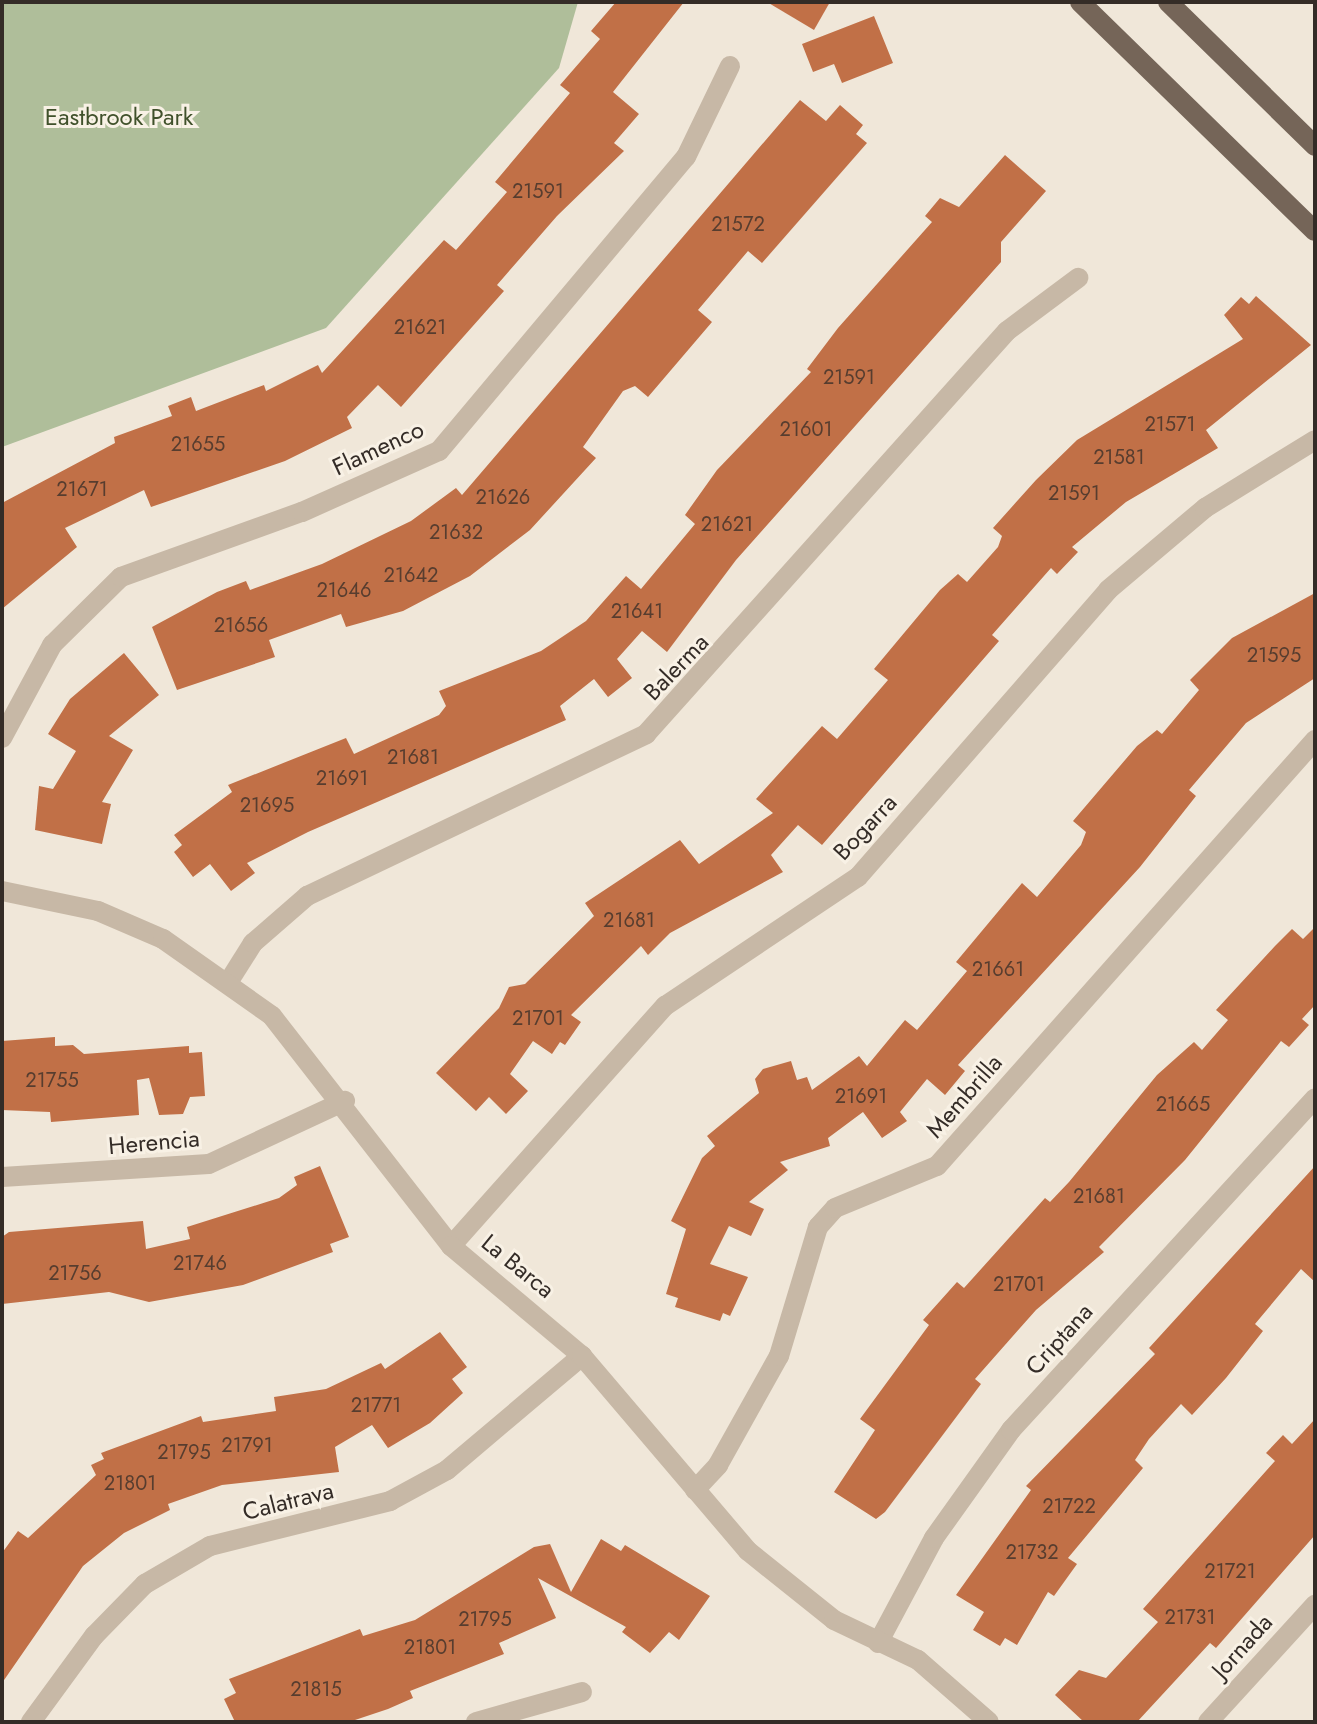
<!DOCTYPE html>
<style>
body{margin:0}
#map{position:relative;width:1317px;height:1724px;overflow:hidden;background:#f0e7d9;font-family:Jost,sans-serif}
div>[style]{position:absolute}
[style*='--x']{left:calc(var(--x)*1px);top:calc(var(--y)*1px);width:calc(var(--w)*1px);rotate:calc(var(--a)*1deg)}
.green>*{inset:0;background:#afbe9a}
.building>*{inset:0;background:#c17047}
.minor>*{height:20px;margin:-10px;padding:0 10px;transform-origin:10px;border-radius:10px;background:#c7b8a6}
.tertiary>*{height:20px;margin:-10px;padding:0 10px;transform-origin:10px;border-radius:10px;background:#c7b8a6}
.primary>*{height:20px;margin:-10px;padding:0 10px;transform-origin:10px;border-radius:10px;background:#756558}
span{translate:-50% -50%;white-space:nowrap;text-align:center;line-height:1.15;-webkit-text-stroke:6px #f8f1e5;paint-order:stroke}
.number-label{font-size:20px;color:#573d2f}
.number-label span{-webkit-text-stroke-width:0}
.park-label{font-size:24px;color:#40512b}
.street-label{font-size:24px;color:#342c27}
.frame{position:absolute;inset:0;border:4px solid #342c27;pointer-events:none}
</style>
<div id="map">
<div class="green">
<i style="clip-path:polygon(2px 2px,578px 2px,559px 68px,326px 328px,2px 447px)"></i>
</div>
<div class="building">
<i style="clip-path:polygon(616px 2px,684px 2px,613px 92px,639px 114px,614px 143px,624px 151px,557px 216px,497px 285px,504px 291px,401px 407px,378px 385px,347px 417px,352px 428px,285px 461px,151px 507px,144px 490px,65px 528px,77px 547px,2px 609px,2px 503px,115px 443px,114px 437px,172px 416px,168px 406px,191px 397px,196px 411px,264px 385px,266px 391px,318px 365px,322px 373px,444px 240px,456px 250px,507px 192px,495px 182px,570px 93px,560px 85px,600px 39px,591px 31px)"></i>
<i style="clip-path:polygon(767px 2px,830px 2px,814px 30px)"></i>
<i style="clip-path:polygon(874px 16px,893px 63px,842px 83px,834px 64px,813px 72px,802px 44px)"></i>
<i style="clip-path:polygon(800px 100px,826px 121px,840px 105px,863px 125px,856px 134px,867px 143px,762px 263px,748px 251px,698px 310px,712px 322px,648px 397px,635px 386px,623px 391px,583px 447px,596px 458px,530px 530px,470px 576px,403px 611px,346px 627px,341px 614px,269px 640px,275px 657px,177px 690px,152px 627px,217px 592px,246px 581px,250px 590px,322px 564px,411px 521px,456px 488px,462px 495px)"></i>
<i style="clip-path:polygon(1005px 155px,1046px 191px,1001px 242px,1001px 262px,736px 560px,667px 652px,642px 631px,617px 659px,632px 678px,608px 697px,594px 679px,560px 706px,566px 720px,308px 832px,247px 863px,255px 873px,231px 891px,210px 864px,193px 877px,174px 852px,182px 845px,174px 835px,232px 792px,228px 785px,346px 738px,354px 754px,439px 715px,446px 706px,439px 691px,541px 651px,586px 621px,626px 576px,641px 589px,695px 524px,685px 515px,717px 470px,811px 372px,807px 369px,838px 328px,932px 222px,925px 216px,940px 198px,959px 207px)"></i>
<i style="clip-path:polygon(1256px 296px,1311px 345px,1206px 430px,1218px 448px,1126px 502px,1072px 547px,1078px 552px,1057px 574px,1051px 568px,992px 635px,999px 641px,822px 845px,798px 825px,771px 855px,783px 872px,670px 933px,648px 955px,641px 946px,571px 1015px,581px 1022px,565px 1045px,560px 1042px,552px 1054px,533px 1041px,510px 1074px,528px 1091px,506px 1114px,489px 1097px,476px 1111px,436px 1073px,499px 1008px,509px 987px,525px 984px,594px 916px,585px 903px,680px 840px,699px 864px,773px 813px,756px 799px,822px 726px,837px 739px,888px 680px,874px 669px,940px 590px,958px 574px,967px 582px,998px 547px,1002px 536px,993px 528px,1036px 480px,1077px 440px,1243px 339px,1224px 315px,1241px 297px,1249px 304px)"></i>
<i style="clip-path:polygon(1315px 593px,1315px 678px,1246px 723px,1189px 790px,1196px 796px,1140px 867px,958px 1065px,965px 1071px,945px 1095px,927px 1079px,900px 1112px,907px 1121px,882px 1138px,863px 1112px,828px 1138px,830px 1146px,780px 1162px,788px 1170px,749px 1202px,764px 1209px,751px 1236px,729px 1226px,710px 1264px,748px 1277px,730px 1316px,723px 1313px,720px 1321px,675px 1307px,678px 1298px,666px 1294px,686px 1229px,671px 1221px,702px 1158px,715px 1146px,707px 1136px,759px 1093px,755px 1079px,763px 1069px,791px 1061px,797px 1080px,807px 1077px,812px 1090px,859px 1056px,867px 1066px,905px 1020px,917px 1030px,967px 971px,956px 962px,1022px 883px,1037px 897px,1081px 845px,1086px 832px,1073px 821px,1137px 746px,1157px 730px,1162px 734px,1199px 690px,1190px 680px,1232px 638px)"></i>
<i style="clip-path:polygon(124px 653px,159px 695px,109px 736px,133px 750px,102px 802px,111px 804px,102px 844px,35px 830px,39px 786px,53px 789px,76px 751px,48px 734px,70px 699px)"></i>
<i style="clip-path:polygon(1315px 927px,1315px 1005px,1302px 1019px,1309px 1025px,1289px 1047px,1281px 1041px,1185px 1160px,1099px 1247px,1104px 1252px,1036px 1310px,975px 1379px,981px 1384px,885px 1512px,876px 1519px,834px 1492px,875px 1430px,860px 1419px,929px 1325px,923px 1320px,957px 1282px,964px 1288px,1045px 1198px,1050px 1202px,1069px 1182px,1157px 1075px,1194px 1042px,1202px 1050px,1228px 1020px,1216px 1010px,1275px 946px,1292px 929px,1303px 939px)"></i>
<i style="clip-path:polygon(55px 1037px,55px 1046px,73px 1045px,84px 1054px,189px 1046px,189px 1053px,202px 1052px,205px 1096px,190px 1097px,183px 1114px,159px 1115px,149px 1078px,137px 1080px,139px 1115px,51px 1122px,50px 1112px,2px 1110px,2px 1041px)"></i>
<i style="clip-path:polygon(320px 1166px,349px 1237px,330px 1244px,333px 1252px,243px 1285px,149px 1302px,109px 1292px,2px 1304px,2px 1237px,9px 1232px,143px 1221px,146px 1249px,190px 1239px,187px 1227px,279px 1198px,297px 1185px,294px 1177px)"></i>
<i style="clip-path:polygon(1315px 1166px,1315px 1282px,1301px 1269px,1255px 1324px,1263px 1331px,1226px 1378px,1192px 1415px,1181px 1404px,1149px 1439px,1135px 1460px,1143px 1468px,1068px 1558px,1077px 1564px,1054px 1596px,1048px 1592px,1017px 1645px,1005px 1638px,1000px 1646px,973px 1630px,984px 1612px,956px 1595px,1031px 1490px,1026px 1486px,1155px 1354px,1149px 1348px)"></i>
<i style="clip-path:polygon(440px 1332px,467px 1367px,452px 1379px,463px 1393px,430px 1423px,388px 1448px,372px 1425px,335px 1447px,339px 1472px,222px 1485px,168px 1504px,170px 1510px,124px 1533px,83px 1566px,2px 1683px,2px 1553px,18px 1531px,28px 1538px,96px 1475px,91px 1465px,104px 1459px,101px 1453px,201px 1416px,203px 1422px,276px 1411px,274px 1397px,326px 1389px,381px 1363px,385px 1369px)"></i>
<i style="clip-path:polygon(1315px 1419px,1315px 1535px,1216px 1648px,1210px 1643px,1137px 1722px,1084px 1722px,1055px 1695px,1079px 1670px,1106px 1678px,1158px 1622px,1143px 1609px,1275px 1461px,1266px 1453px,1283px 1435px,1292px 1444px)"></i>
<i style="clip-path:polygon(601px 1539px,621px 1551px,625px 1545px,710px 1596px,679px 1640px,669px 1632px,650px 1653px,622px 1632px,626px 1627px,538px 1578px,556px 1618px,499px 1643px,504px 1654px,410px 1691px,413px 1698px,388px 1709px,349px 1722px,235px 1722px,224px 1699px,236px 1693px,229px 1679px,360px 1629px,363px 1636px,415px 1620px,534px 1547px,550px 1544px,571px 1592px)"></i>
</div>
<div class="minor">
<i style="--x:2;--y:738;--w:106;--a:-61.7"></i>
<i style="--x:52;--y:645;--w:97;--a:-44.6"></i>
<i style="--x:121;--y:577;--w:192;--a:-19.8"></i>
<i style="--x:302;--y:512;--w:150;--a:-24"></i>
<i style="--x:439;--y:451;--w:384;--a:-50"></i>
<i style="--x:686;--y:157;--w:101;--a:-64.2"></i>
<i style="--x:229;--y:981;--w:45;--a:-57.7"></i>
<i style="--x:253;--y:943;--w:72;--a:-41"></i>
<i style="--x:307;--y:896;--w:376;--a:-25.5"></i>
<i style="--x:646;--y:734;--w:541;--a:-48.15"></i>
<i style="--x:1007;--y:331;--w:89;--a:-36.7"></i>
<i style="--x:2;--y:1177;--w:207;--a:-3.6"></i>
<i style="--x:209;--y:1164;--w:150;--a:-24.9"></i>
<i style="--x:451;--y:1246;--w:322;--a:-48.3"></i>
<i style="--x:665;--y:1006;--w:232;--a:-33.8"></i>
<i style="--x:858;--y:877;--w:381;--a:-48.9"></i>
<i style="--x:1108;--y:590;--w:127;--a:-40.2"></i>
<i style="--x:1205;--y:508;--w:129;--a:-31.7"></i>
<i style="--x:695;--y:1490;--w:34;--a:-47"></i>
<i style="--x:718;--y:1465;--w:125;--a:-60.8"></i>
<i style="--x:779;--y:1356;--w:135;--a:-73.2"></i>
<i style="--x:818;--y:1227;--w:25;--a:-48"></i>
<i style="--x:835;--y:1208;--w:110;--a:-22.4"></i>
<i style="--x:937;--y:1166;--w:570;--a:-48.42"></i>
<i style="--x:878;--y:1643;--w:119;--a:-61.9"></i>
<i style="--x:934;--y:1538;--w:133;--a:-54.5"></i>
<i style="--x:1011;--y:1430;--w:450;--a:-47.5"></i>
<i style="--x:31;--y:1722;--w:107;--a:-53.8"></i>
<i style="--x:94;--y:1636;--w:73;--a:-45.6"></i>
<i style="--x:145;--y:1584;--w:75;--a:-30.3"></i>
<i style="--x:210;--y:1546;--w:186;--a:-14"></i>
<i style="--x:390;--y:1501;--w:65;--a:-28.5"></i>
<i style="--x:447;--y:1470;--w:177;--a:-40.2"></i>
<i style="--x:476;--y:1722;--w:110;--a:-15.8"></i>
<i style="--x:1208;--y:1722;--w:159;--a:-47.6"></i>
</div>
<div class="tertiary">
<i style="--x:2;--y:891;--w:98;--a:11.8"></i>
<i style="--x:98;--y:911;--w:71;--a:23.3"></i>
<i style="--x:163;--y:939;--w:133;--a:35.2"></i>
<i style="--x:272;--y:1016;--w:291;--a:52.1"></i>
<i style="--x:451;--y:1246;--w:171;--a:40"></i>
<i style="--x:582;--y:1356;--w:256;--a:49.6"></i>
<i style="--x:748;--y:1551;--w:110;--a:38.7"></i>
<i style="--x:834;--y:1620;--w:93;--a:25.5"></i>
<i style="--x:918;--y:1660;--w:94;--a:41.1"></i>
</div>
<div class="primary">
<i style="--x:1080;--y:2;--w:328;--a:44.3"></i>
<i style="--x:1168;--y:2;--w:206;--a:44.4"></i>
</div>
<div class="number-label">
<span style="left:538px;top:191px">21591</span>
<span style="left:738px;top:224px">21572</span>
<span style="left:420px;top:327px">21621</span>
<span style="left:849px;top:377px">21591</span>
<span style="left:1170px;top:424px">21571</span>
<span style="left:806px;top:429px">21601</span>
<span style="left:198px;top:444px">21655</span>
<span style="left:1119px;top:457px">21581</span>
<span style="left:82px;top:489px">21671</span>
<span style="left:1074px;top:493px">21591</span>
<span style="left:503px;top:497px">21626</span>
<span style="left:727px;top:524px">21621</span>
<span style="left:456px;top:532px">21632</span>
<span style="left:411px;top:575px">21642</span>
<span style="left:344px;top:590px">21646</span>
<span style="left:637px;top:611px">21641</span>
<span style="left:241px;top:625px">21656</span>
<span style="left:1274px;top:655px">21595</span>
<span style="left:413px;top:757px">21681</span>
<span style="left:342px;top:778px">21691</span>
<span style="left:267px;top:805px">21695</span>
<span style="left:629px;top:920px">21681</span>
<span style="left:998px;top:969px">21661</span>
<span style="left:538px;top:1018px">21701</span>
<span style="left:52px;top:1080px">21755</span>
<span style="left:861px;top:1096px">21691</span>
<span style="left:1183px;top:1104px">21665</span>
<span style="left:1099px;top:1196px">21681</span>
<span style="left:200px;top:1263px">21746</span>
<span style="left:75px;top:1273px">21756</span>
<span style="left:1019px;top:1284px">21701</span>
<span style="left:376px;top:1405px">21771</span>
<span style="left:247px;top:1445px">21791</span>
<span style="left:184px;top:1452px">21795</span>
<span style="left:130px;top:1483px">21801</span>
<span style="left:1069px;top:1506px">21722</span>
<span style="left:1032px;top:1552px">21732</span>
<span style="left:1230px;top:1571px">21721</span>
<span style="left:1190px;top:1617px">21731</span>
<span style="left:485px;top:1619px">21795</span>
<span style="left:430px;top:1647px">21801</span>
<span style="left:316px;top:1689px">21815</span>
</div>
<div class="park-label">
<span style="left:119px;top:117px">Eastbrook Park</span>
</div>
<div class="street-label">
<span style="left:378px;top:448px;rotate:-25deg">Flamenco</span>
<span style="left:676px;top:667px;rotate:-46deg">Balerma</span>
<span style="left:865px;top:827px;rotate:-47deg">Bogarra</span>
<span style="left:964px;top:1096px;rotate:-49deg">Membrilla</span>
<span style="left:154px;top:1142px;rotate:-5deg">Herencia</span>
<span style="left:518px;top:1266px;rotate:39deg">La Barca</span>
<span style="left:1059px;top:1339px;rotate:-48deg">Criptana</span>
<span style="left:288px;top:1501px;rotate:-14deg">Calatrava</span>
<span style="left:1242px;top:1646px;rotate:-48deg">Jornada</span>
</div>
<div class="frame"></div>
</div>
